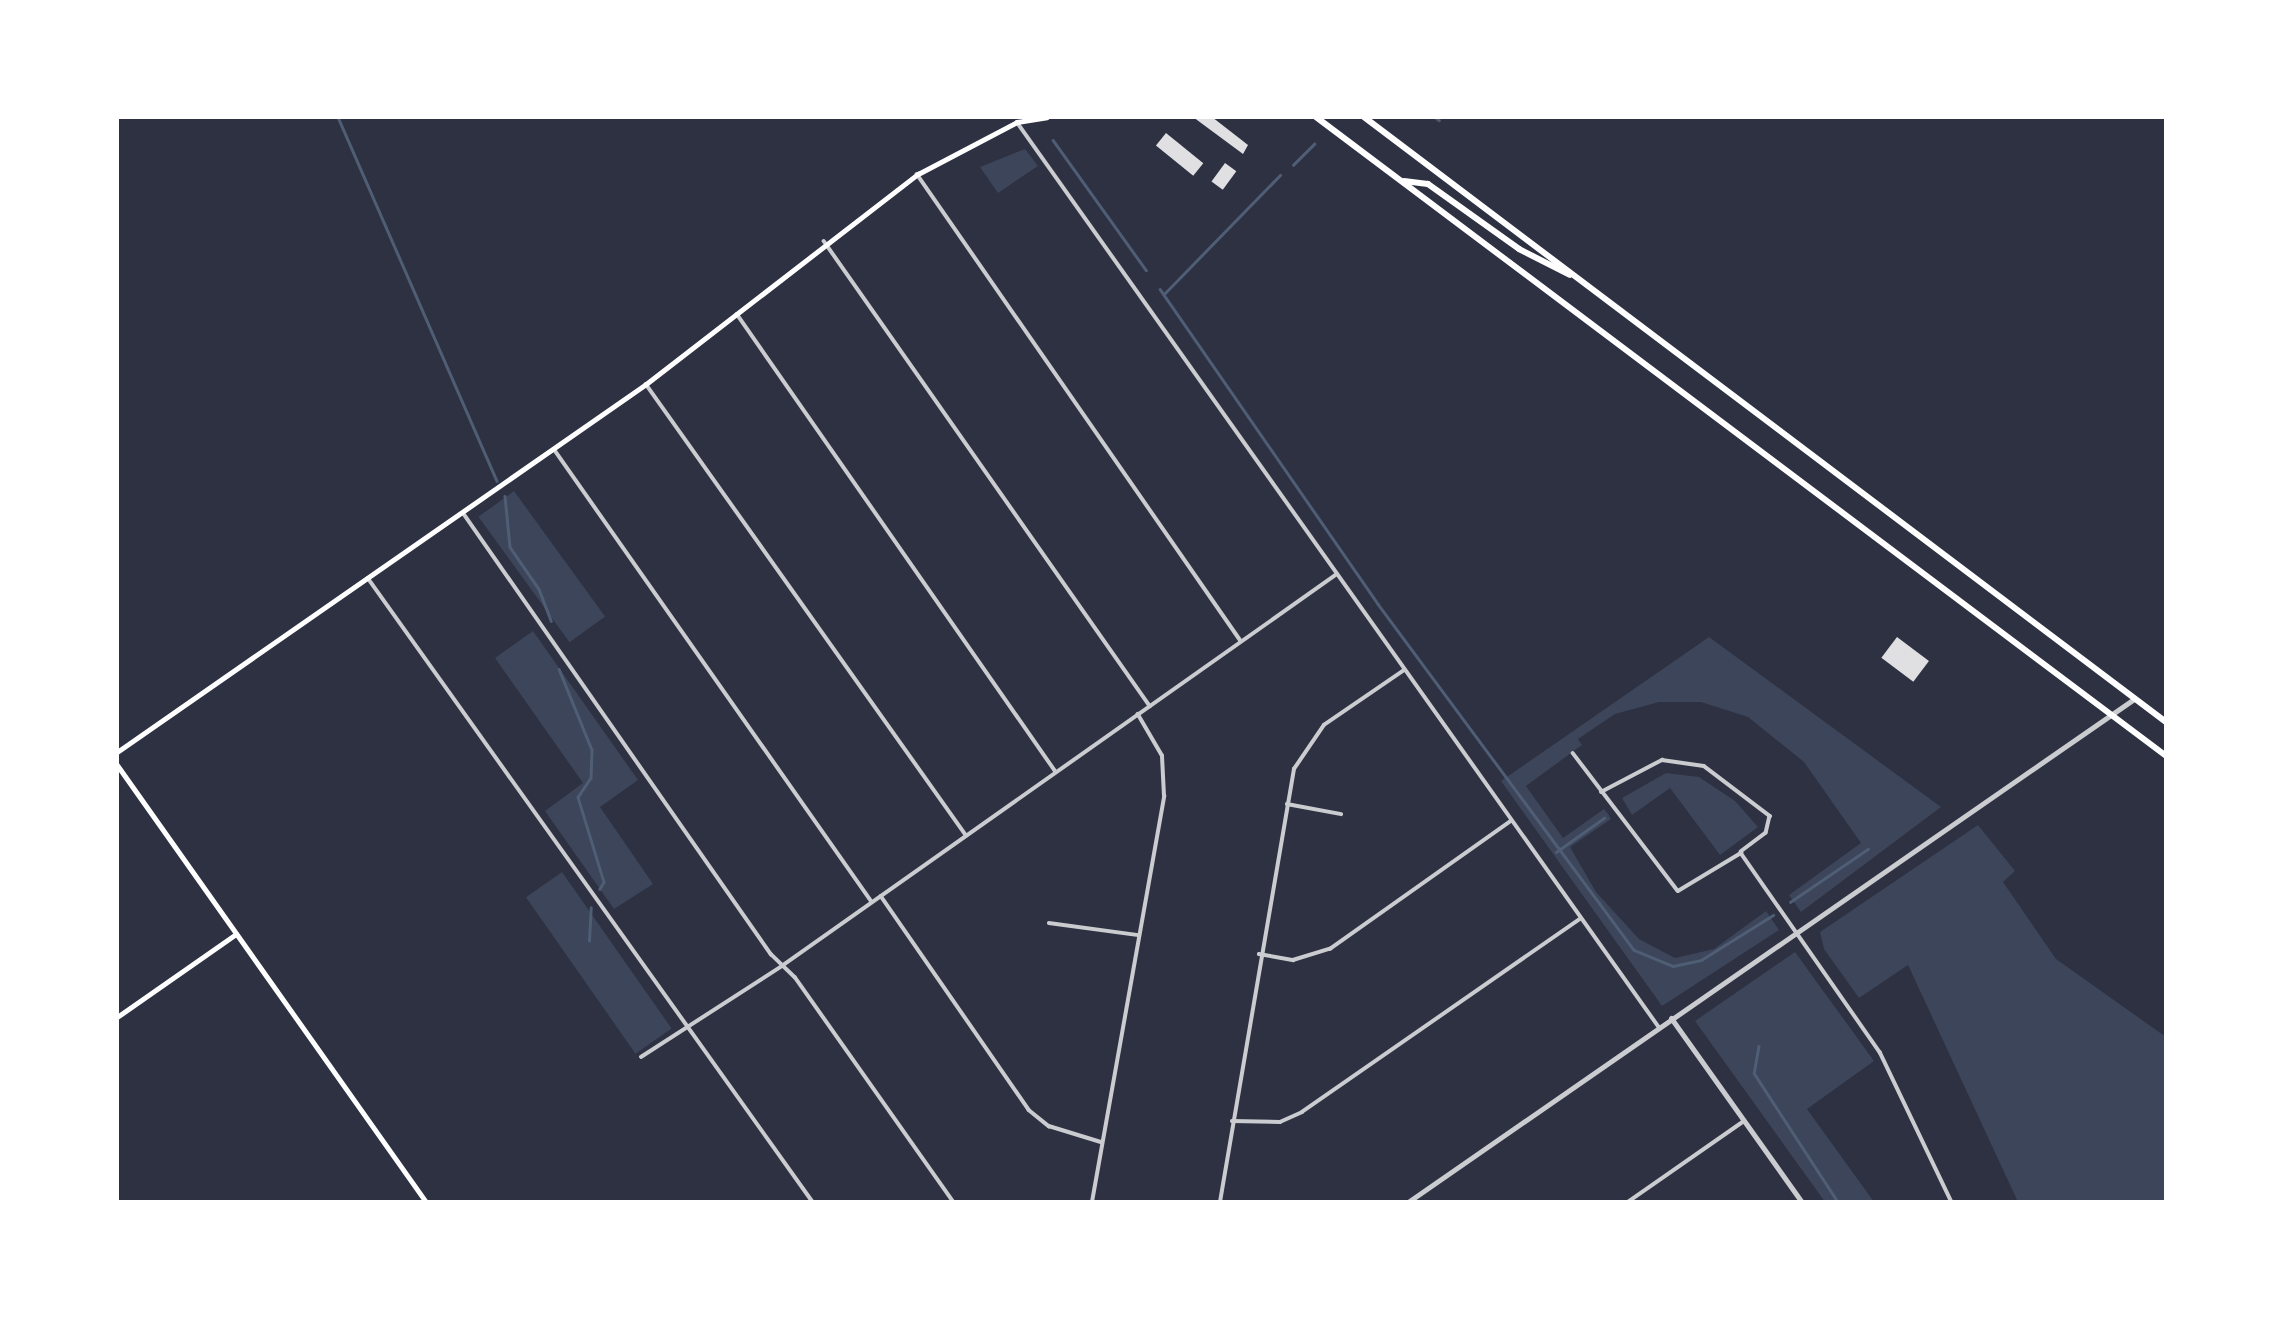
<!DOCTYPE html>
<style>
body{margin:0}
#map{position:relative;width:2283px;height:1319px;overflow:hidden;background:#2d3142;font-family:Lora,serif}
div>[style]{position:absolute}
[style*='--x']{left:calc(var(--x)*1px);top:calc(var(--y)*1px);width:calc(var(--w)*1px);rotate:calc(var(--a)*1deg)}
.green>*{inset:0;background:#3c4559;transform-origin:0 0}
.stream>*{height:2.5px;margin:-1.25px;padding:0 1.25px;transform-origin:1.25px;border-radius:1.25px;background:#4f5d75}
.building>*{inset:0;background:#e0e0e3;transform-origin:0 0}
.minor>*{height:3.5px;margin:-1.75px;padding:0 1.75px;transform-origin:1.75px;border-radius:1.75px;background:#caccd0}
.tertiary>*{height:5px;margin:-2.5px;padding:0 2.5px;transform-origin:2.5px;border-radius:2.5px;background:#caccd0}
.secondary>*{height:5px;margin:-2.5px;padding:0 2.5px;transform-origin:2.5px;border-radius:2.5px;background:#fff}
.primary>*{height:6px;margin:-3px;padding:0 3px;transform-origin:3px;border-radius:3px;background:#fff}
span{translate:-50% -50%;white-space:nowrap;text-align:center;line-height:1.15;-webkit-text-stroke:7px #fff;paint-order:stroke}
.frame{position:absolute;inset:0;border:119px solid #fff;pointer-events:none}
</style>
<div id="map">
<div class="green">
<i style="clip-path:polygon(1025px 149px,1038px 166px,998px 193px,980px 167px)"></i>
<i style="left:514px;top:491px;width:155px;height:44px;rotate:54deg"></i>
<i style="clip-path:polygon(533px 631px,638px 780px,600px 807px,653px 884px,614px 909px,545px 811px,583px 783px,495px 658px)"></i>
<i style="clip-path:polygon(1709px 637px,1941px 807px,1801px 912px,1789px 895px,1861px 843px,1804px 762px,1748px 717px,1701px 702px,1659px 702px,1615px 714px,1578px 739px,1582px 745px,1526px 786px,1563px 838px,1604px 809px,1608px 814px,1611px 819px,1570px 847px,1596px 892px,1639px 939px,1675px 958px,1714px 949px,1766px 911px,1779px 930px,1662px 1006px,1501px 781px)"></i>
<i style="clip-path:polygon(1666px 773px,1699px 777px,1735px 801px,1758px 827px,1720px 855px,1670px 788px,1632px 815px,1622px 798px)"></i>
<i style="clip-path:polygon(1978px 825px,2015px 871px,2003px 882px,2056px 959px,2166px 1037px,2166px 1202px,2018px 1202px,1908px 965px,1859px 998px,1824px 949px,1820px 932px)"></i>
<i style="left:562px;top:872px;width:191px;height:44px;rotate:55deg"></i>
<i style="clip-path:polygon(1795px 952px,1874px 1061px,1807px 1109px,1874px 1202px,1825px 1202px,1695px 1021px)"></i>
</div>
<div class="stream">
<i style="--x:338;--y:117;--w:397;--a:66.4"></i>
<i style="--x:1435;--y:117;--w:5;--a:37"></i>
<i style="--x:1053;--y:140;--w:160;--a:54.4"></i>
<i style="--x:1293;--y:165;--w:30;--a:-45"></i>
<i style="--x:1160;--y:289;--w:383;--a:55.3"></i>
<i style="--x:1378;--y:604;--w:430;--a:53.5"></i>
<i style="--x:1634;--y:950;--w:42;--a:22.3"></i>
<i style="--x:1673;--y:966;--w:29;--a:-12"></i>
<i style="--x:1701;--y:960;--w:85;--a:-32"></i>
<i style="--x:1164;--y:294;--w:166;--a:-45.7"></i>
<i style="--x:505;--y:496;--w:51;--a:84.4"></i>
<i style="--x:510;--y:547;--w:51;--a:55.4"></i>
<i style="--x:539;--y:589;--w:34;--a:69"></i>
<i style="--x:559;--y:669;--w:87;--a:67.8"></i>
<i style="--x:592;--y:750;--w:28;--a:92"></i>
<i style="--x:591;--y:778;--w:23;--a:124"></i>
<i style="--x:578;--y:797;--w:89;--a:73"></i>
<i style="--x:604;--y:882;--w:8;--a:120"></i>
<i style="--x:1556;--y:852;--w:59;--a:-35.3"></i>
<i style="--x:1790;--y:902;--w:94;--a:-34.2"></i>
<i style="--x:589;--y:941;--w:33;--a:-87"></i>
<i style="--x:1759;--y:1046;--w:27;--a:100"></i>
<i style="--x:1754;--y:1073;--w:154;--a:56.9"></i>
</div>
<div class="building">
<i style="clip-path:polygon(1193px 117px,1212px 117px,1248px 145px,1243px 154px)"></i>
<i style="left:1166px;top:133px;width:48px;height:16px;rotate:39deg"></i>
<i style="left:1225px;top:163px;width:14px;height:23px;rotate:36deg"></i>
<i style="left:1897px;top:637px;width:40px;height:26px;rotate:37deg"></i>
</div>
<div class="minor">
<i style="--x:1017;--y:122;--w:1110;--a:54.65"></i>
<i style="--x:917;--y:174;--w:568;--a:55.25"></i>
<i style="--x:824;--y:241;--w:568;--a:54.97"></i>
<i style="--x:737;--y:314;--w:558;--a:55.14"></i>
<i style="--x:646;--y:384;--w:553;--a:54.64"></i>
<i style="--x:554;--y:449;--w:553;--a:54.93"></i>
<i style="--x:464;--y:514;--w:537;--a:55.1"></i>
<i style="--x:771;--y:954;--w:33;--a:44"></i>
<i style="--x:795;--y:977;--w:276;--a:54.8"></i>
<i style="--x:368;--y:578;--w:766;--a:54.51"></i>
<i style="--x:1573;--y:753;--w:173;--a:52.7"></i>
<i style="--x:1678;--y:891;--w:74;--a:-31.1"></i>
<i style="--x:1741;--y:853;--w:243;--a:55.1"></i>
<i style="--x:1880;--y:1052;--w:166;--a:64.4"></i>
<i style="--x:1601;--y:792;--w:69;--a:-27.7"></i>
<i style="--x:1662;--y:760;--w:42;--a:8.1"></i>
<i style="--x:1704;--y:766;--w:83;--a:37.1"></i>
<i style="--x:1770;--y:816;--w:17;--a:103"></i>
<i style="--x:1766;--y:833;--w:31;--a:143"></i>
<i style="--x:1287;--y:804;--w:55;--a:10.5"></i>
<i style="--x:881;--y:896;--w:260;--a:55.3"></i>
<i style="--x:1029;--y:1110;--w:26;--a:39"></i>
<i style="--x:1049;--y:1126;--w:54;--a:17.1"></i>
<i style="--x:1049;--y:923;--w:90;--a:7.7"></i>
<i style="--x:1259;--y:954;--w:35;--a:10"></i>
<i style="--x:1293;--y:960;--w:39;--a:-17"></i>
<i style="--x:1330;--y:949;--w:222;--a:-35.3"></i>
<i style="--x:641;--y:1057;--w:168;--a:-32.8"></i>
<i style="--x:782;--y:966;--w:679;--a:-35.23"></i>
<i style="--x:1232;--y:1121;--w:48;--a:1.2"></i>
<i style="--x:1280;--y:1122;--w:24;--a:-24"></i>
<i style="--x:1302;--y:1112;--w:338;--a:-34.8"></i>
<i style="--x:1092;--y:1202;--w:412;--a:-79.9"></i>
<i style="--x:1164;--y:796;--w:40;--a:-92.9"></i>
<i style="--x:1162;--y:756;--w:48;--a:-120.3"></i>
<i style="--x:1220;--y:1202;--w:439;--a:-80.3"></i>
<i style="--x:1294;--y:769;--w:53;--a:-55.7"></i>
<i style="--x:1324;--y:725;--w:96;--a:-34.4"></i>
<i style="--x:1628;--y:1202;--w:141;--a:-34.9"></i>
</div>
<div class="tertiary">
<i style="--x:1671;--y:1018;--w:226;--a:54.6"></i>
<i style="--x:1408;--y:1202;--w:883;--a:-34.72"></i>
</div>
<div class="secondary">
<i style="--x:117;--y:752;--w:644;--a:-34.82"></i>
<i style="--x:646;--y:384;--w:344;--a:-37.7"></i>
<i style="--x:918;--y:174;--w:112;--a:-27.7"></i>
<i style="--x:1017;--y:122;--w:30;--a:-9"></i>
<i style="--x:117;--y:765;--w:535;--a:54.74"></i>
<i style="--x:117;--y:1017;--w:145;--a:-34.9"></i>
</div>
<div class="primary">
<i style="--x:1316;--y:117;--w:1063;--a:36.93"></i>
<i style="--x:1364;--y:117;--w:1005;--a:37.03"></i>
<i style="--x:1404;--y:181;--w:24;--a:7"></i>
<i style="--x:1428;--y:184;--w:112;--a:35.5"></i>
<i style="--x:1519;--y:249;--w:57;--a:27"></i>
</div>
<div class="frame"></div>
</div>
